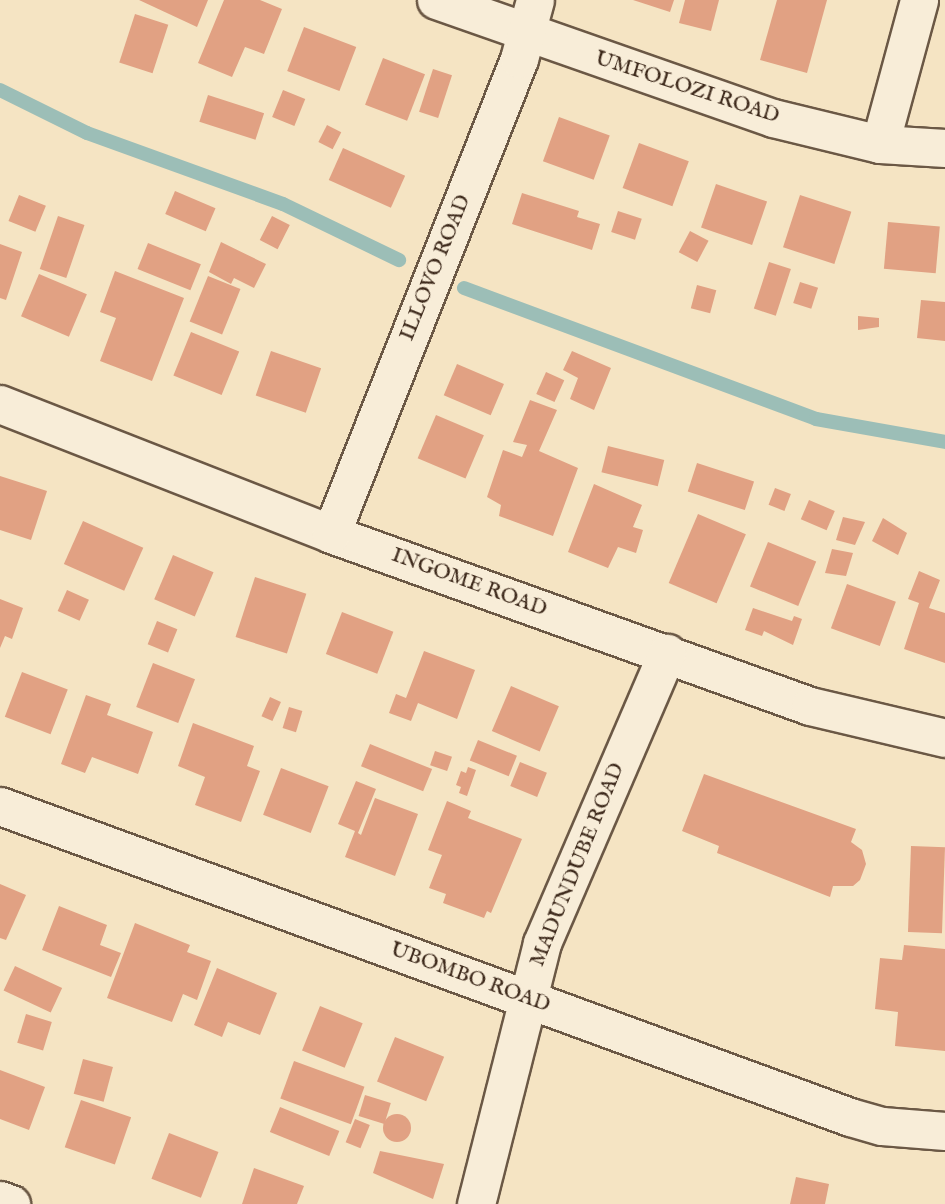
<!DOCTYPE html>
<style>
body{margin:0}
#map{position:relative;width:945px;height:1204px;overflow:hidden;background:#f5e4c3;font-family:"IM FELL English",serif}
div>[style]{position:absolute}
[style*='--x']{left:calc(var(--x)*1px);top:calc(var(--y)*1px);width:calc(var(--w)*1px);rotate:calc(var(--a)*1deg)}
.stream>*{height:14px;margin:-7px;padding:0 7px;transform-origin:7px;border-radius:7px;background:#9cbeb7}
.building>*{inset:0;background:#e1a183;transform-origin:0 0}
.round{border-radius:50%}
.roads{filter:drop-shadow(2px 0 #6b5845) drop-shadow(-2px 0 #6b5845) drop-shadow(0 2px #6b5845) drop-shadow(0 -2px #6b5845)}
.minor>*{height:37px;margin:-18.5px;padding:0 18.5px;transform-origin:18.5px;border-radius:18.5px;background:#f8edd8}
span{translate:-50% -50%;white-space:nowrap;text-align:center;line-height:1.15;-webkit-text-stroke:5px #f8edd8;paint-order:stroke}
.street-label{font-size:21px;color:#3d291b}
</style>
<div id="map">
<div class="stream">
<i style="--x:0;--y:90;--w:97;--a:26.3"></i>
<i style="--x:87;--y:133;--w:208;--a:19.9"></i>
<i style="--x:283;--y:204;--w:129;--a:25.8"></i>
<i style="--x:464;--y:288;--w:376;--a:20.4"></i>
<i style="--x:816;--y:419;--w:131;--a:10.1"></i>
</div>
<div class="building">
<i style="clip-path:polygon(139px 0,208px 0,197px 27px)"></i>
<i style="clip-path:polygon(224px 0,260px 0,282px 9px,264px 54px,245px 47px,232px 77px,198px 63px)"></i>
<i style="clip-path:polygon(633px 0,674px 0,670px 12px)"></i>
<i style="clip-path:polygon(685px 0,719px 0,711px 31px,679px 23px)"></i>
<i style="clip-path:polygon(777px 0,827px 0,807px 73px,760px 60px)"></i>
<i style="left:135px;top:14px;width:35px;height:51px;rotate:18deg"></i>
<i style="left:304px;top:27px;width:56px;height:47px;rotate:21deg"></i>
<i style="left:383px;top:58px;width:45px;height:50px;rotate:21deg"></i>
<i style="left:433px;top:69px;width:20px;height:45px;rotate:18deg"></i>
<i style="left:283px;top:90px;width:24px;height:29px;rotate:22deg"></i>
<i style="left:208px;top:95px;width:59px;height:28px;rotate:18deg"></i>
<i style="left:559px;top:117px;width:54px;height:47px;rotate:20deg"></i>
<i style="left:327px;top:125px;width:16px;height:19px;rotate:27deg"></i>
<i style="left:639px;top:143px;width:53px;height:48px;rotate:20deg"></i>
<i style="left:343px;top:148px;width:68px;height:35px;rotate:24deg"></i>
<i style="left:716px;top:184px;width:54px;height:46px;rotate:19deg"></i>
<i style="left:175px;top:191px;width:44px;height:25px;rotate:23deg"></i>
<i style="clip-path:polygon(522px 193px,579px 211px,577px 217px,600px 224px,592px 250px,512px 224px)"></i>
<i style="left:19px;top:195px;width:29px;height:28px;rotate:22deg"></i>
<i style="left:800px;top:195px;width:54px;height:55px;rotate:18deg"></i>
<i style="left:618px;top:211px;width:25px;height:22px;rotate:18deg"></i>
<i style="left:58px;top:216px;width:28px;height:56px;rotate:19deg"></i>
<i style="left:272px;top:216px;width:20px;height:27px;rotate:27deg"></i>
<i style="left:888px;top:222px;width:52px;height:47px;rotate:5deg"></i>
<i style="left:690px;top:231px;width:21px;height:24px;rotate:28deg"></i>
<i style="clip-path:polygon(221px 242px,266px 264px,254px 288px,234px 278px,231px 284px,209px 272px)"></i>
<i style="left:148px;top:243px;width:57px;height:28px;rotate:22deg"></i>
<i style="clip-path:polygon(0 244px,22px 252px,6px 300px,0 298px)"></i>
<i style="left:769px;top:262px;width:23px;height:49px;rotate:18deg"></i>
<i style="clip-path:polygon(115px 271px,184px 298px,152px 381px,100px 361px,116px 318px,100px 312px)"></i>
<i style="left:39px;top:274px;width:52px;height:46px;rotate:23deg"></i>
<i style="left:208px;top:276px;width:35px;height:49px;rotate:22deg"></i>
<i style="left:800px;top:282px;width:19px;height:22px;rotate:18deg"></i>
<i style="left:697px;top:285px;width:20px;height:24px;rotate:15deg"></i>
<i style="clip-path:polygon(921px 300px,945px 302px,945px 341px,917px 338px)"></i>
<i style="clip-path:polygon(858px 316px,879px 318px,879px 327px,858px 330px)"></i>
<i style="left:191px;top:332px;width:52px;height:47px;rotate:22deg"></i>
<i style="left:271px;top:351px;width:53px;height:47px;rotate:19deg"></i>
<i style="clip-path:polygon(572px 351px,611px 368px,594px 410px,570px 399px,578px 378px,563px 370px)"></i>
<i style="left:457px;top:364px;width:51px;height:34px;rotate:23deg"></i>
<i style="left:546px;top:372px;width:20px;height:24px;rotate:24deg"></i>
<i style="clip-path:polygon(530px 400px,557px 410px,539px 451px,578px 468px,553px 536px,499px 516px,501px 505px,487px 497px,503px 450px,522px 457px,527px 445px,513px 442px)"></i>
<i style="left:436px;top:415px;width:52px;height:47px;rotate:23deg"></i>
<i style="left:608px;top:446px;width:58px;height:27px;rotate:14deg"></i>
<i style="left:697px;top:463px;width:60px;height:30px;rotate:18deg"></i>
<i style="clip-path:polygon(0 476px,47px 491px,31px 540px,0 530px)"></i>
<i style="clip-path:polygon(594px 484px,642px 505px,633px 527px,643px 530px,636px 553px,618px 547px,608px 568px,568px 552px)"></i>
<i style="left:775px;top:488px;width:17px;height:18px;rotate:21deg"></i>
<i style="left:809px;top:500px;width:28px;height:21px;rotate:23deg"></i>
<i style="left:698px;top:514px;width:52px;height:75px;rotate:23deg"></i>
<i style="clip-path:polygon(843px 517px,865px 522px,855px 545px,836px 540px)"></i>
<i style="clip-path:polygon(883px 518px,907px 533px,898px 555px,872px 541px)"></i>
<i style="left:83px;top:521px;width:66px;height:47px;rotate:24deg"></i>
<i style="left:768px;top:542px;width:52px;height:48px;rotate:22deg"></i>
<i style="clip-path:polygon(832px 549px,853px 553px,846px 576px,825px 573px)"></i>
<i style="left:173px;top:555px;width:44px;height:48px;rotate:23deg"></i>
<i style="clip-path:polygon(919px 571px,940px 580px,929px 608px,945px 613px,945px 663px,904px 649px,919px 603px,908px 599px)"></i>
<i style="left:255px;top:577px;width:54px;height:63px;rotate:18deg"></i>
<i style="left:847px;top:584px;width:52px;height:47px;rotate:20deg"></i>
<i style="left:67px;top:590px;width:24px;height:23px;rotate:24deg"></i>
<i style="clip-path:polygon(0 599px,23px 608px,12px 639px,5px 636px,0 648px)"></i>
<i style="clip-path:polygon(753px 608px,792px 621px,794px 616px,802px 619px,793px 645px,764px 631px,762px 636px,745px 630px)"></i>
<i style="left:342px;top:612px;width:55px;height:45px;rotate:21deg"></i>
<i style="left:157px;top:621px;width:22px;height:25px;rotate:22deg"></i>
<i style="clip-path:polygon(424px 651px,475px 670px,457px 719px,418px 703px,411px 721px,389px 713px,396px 694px,406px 698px)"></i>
<i style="left:153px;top:663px;width:45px;height:47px;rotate:21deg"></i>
<i style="left:22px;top:672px;width:49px;height:48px;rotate:21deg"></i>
<i style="left:511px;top:686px;width:52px;height:49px;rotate:23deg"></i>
<i style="clip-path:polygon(86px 695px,111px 704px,107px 715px,153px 732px,138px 774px,92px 757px,85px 773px,61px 764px)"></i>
<i style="left:270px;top:697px;width:12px;height:21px;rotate:24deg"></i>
<i style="left:289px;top:707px;width:14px;height:22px;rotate:17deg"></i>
<i style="clip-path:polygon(193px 723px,254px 746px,247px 766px,260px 771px,241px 822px,195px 805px,205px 777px,178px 766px)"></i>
<i style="left:478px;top:740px;width:42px;height:22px;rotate:22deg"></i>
<i style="left:370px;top:744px;width:67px;height:24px;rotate:22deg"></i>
<i style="left:435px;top:751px;width:18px;height:15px;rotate:19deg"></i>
<i style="left:520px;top:762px;width:29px;height:26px;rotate:22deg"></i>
<i style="clip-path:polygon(468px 767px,476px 770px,467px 796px,459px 793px,461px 787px,456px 785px,461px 771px,466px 773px)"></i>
<i style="left:281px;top:768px;width:51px;height:50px;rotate:21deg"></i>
<i style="clip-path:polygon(704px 774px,856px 829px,851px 842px,862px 850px,866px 864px,860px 880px,853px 886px,833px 886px,830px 897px,717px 853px,719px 846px,682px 831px)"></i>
<i style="clip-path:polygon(356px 781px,376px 789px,358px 833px,361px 835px,375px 798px,418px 814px,395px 876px,345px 857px,355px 831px,338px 824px)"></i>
<i style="clip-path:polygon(447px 801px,471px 811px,468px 818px,522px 839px,491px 913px,487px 911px,484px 918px,443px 903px,446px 894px,429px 888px,442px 855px,428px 850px)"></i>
<i style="left:911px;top:846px;width:34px;height:86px;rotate:2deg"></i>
<i style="clip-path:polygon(0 884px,26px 895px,6px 940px,0 938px)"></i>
<i style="clip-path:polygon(59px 906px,107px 925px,100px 945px,121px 953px,111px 977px,42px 950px)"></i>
<i style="clip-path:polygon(135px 923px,190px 945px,187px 952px,211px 961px,197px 1000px,183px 994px,172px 1022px,107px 998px)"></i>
<i style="clip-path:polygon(904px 945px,945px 949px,945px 1051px,895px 1046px,898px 1012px,875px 1009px,880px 958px,902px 960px)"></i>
<i style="left:15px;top:966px;width:52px;height:27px;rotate:25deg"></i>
<i style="clip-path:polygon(217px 968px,277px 993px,260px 1035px,228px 1022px,222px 1037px,194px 1025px)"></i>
<i style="left:320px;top:1006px;width:46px;height:48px;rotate:22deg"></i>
<i style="left:26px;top:1014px;width:27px;height:30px;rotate:17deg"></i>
<i style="left:395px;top:1037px;width:53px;height:48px;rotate:22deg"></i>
<i style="left:83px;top:1059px;width:31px;height:36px;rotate:15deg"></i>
<i style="left:294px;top:1061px;width:75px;height:40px;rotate:20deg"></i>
<i style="clip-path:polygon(0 1070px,45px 1087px,29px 1130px,0 1119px)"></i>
<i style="left:365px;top:1095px;width:27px;height:22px;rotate:17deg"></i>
<i style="left:81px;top:1100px;width:53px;height:50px;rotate:19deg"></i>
<i style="left:280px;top:1107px;width:64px;height:27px;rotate:22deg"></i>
<i class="round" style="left:383px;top:1114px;width:28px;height:28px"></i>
<i style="left:355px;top:1119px;width:16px;height:25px;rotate:22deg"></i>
<i style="left:169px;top:1133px;width:53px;height:49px;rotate:21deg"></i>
<i style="clip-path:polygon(380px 1151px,444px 1164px,433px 1199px,373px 1173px)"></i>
<i style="clip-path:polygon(254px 1168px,304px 1186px,297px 1204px,242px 1204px)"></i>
<i style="clip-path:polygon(796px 1177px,829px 1184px,825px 1204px,790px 1204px)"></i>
</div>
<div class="roads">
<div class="minor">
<i style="--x:436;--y:0;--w:357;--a:19.3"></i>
<i style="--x:773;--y:118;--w:110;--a:13.7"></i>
<i style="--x:880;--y:144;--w:65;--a:3.5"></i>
<i style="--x:880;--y:144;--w:149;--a:-74.8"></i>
<i style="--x:0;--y:404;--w:356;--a:21.4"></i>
<i style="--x:331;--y:534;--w:509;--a:19.75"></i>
<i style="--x:810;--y:706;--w:139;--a:13.3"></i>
<i style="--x:331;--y:534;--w:511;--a:-68.41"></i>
<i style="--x:519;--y:59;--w:61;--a:-74.8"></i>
<i style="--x:0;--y:806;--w:905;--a:20.1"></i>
<i style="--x:850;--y:1117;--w:33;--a:16"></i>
<i style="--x:882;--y:1126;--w:63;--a:4.5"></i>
<i style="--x:0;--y:1200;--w:12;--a:20"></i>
<i style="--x:476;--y:1204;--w:269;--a:-75.8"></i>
<i style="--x:542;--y:943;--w:316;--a:-66.7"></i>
</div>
</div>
<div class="street-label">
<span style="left:687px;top:88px;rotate:18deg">UMFOLOZI ROAD</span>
<span style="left:436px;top:268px;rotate:-68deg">ILLOVO ROAD</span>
<span style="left:469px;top:583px;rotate:20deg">INGOME ROAD</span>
<span style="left:578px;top:865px;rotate:-68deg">MADUNDUBE ROAD</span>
<span style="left:470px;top:978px;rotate:20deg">UBOMBO ROAD</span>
</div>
</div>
